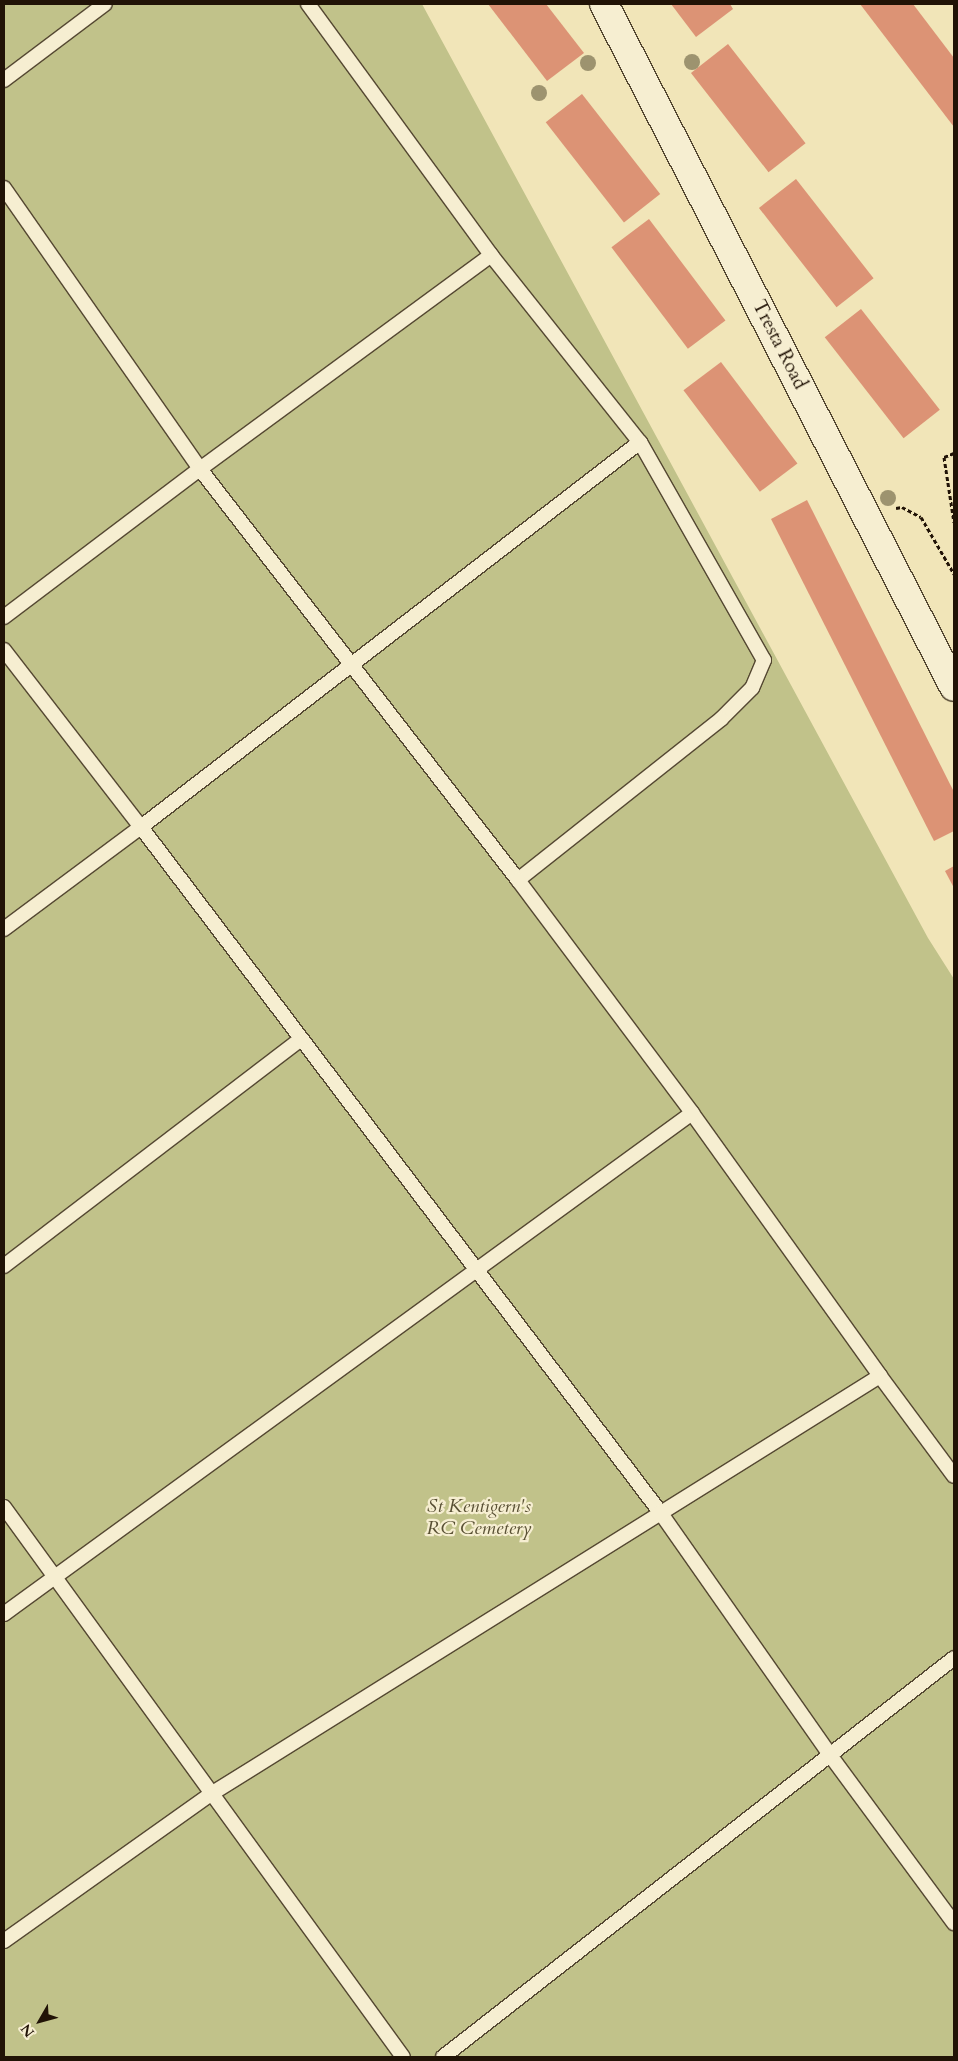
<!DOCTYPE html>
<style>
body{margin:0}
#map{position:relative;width:958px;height:2061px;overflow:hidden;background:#f1e5b8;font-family:Cardo,serif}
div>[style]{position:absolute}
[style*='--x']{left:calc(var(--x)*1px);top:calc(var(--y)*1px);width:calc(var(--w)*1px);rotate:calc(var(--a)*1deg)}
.green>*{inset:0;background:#c1c28a}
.building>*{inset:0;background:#dc9375;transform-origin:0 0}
.path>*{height:3px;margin-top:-1.5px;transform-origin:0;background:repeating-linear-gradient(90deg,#211306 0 4px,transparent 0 6.5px)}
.roads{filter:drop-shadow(1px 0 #554832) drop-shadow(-1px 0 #554832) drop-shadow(0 1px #554832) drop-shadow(0 -1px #554832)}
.service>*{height:14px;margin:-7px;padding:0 7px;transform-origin:7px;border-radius:7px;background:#f6eed1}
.minor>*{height:28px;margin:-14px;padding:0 14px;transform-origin:14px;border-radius:14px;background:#f6eed1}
.trees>*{width:16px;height:16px;margin:-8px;border-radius:50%;background:#9d936f}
span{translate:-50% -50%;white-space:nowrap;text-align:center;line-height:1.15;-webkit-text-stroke:4.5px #f6eed1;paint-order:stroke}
.street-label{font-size:19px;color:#211306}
.park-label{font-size:19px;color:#595034;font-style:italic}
.frame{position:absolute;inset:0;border:5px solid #211306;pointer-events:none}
.north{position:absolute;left:15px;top:1996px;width:50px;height:50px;-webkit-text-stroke:4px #f6eed1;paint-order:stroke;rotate:232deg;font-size:14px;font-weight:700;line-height:20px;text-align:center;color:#211306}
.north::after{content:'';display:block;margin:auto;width:18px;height:22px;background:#211306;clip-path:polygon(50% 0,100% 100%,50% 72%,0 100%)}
</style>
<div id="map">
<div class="green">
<i style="clip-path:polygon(4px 4px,422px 4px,928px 938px,954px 979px,954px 2057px,4px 2057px)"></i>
</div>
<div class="building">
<i style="clip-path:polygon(488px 4px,546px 4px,584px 53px,547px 81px)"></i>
<i style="clip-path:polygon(671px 4px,730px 4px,733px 9px,696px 37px)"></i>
<i style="clip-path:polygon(860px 4px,913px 4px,954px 58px,954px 127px)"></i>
<i style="left:728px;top:44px;width:126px;height:47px;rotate:52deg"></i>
<i style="left:582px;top:94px;width:127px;height:46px;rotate:52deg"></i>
<i style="left:796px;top:179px;width:126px;height:47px;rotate:52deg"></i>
<i style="left:649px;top:219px;width:127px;height:47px;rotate:53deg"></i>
<i style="left:861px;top:309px;width:128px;height:46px;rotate:52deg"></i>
<i style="left:721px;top:362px;width:127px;height:47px;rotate:53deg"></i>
<i style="clip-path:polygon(807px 500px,954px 792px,954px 831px,934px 841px,771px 519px)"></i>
<i style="clip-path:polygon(954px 866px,954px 888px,945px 871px)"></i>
</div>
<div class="path">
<i style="--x:954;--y:453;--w:11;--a:158"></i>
<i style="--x:944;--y:457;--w:66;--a:81.3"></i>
<i style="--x:896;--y:508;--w:6;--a:-9"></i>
<i style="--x:902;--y:507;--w:21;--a:28"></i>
<i style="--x:921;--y:517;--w:66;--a:59.9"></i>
</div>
<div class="roads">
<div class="service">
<i style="--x:308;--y:4;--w:311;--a:53.9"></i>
<i style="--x:491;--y:255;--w:239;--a:51.5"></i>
<i style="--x:640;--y:442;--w:251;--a:60.4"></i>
<i style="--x:764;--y:660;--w:30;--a:113"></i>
<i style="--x:752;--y:688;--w:44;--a:135"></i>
<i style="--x:721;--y:719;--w:259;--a:141.6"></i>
<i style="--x:4;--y:80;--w:126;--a:-37"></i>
<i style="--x:4;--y:188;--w:343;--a:55.1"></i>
<i style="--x:200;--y:469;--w:520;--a:52.27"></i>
<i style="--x:518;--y:880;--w:291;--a:53.2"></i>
<i style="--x:692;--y:1113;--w:323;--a:54.4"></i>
<i style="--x:880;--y:1376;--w:124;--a:53.5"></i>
<i style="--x:4;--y:617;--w:246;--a:-37.1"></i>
<i style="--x:200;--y:469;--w:361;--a:-36.3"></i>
<i style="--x:4;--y:650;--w:224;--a:52.3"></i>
<i style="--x:141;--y:827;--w:859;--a:52.85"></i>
<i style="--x:660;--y:1512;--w:297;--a:55"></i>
<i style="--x:830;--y:1755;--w:209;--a:53.6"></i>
<i style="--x:4;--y:929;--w:171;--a:-36.7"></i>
<i style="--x:141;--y:827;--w:630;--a:-37.65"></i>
<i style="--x:4;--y:1266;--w:374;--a:-37.4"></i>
<i style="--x:4;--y:1507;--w:679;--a:54.04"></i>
<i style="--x:4;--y:1614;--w:851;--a:-36.06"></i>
<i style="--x:4;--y:1941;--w:254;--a:-35.4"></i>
<i style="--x:211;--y:1794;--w:789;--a:-32"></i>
<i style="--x:443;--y:2057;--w:648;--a:-37.98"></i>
</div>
<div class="minor">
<i style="--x:604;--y:4;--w:767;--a:62.87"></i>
</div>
</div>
<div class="trees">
<i style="left:692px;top:62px"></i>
<i style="left:588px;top:63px"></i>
<i style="left:539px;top:93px"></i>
<i style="left:888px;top:498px"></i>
</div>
<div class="street-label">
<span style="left:779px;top:345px;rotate:63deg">Tresta Road</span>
</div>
<div class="park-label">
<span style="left:479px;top:1518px">St Kentigern's<br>RC Cemetery</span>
</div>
<div class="frame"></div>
<div class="north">N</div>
</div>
